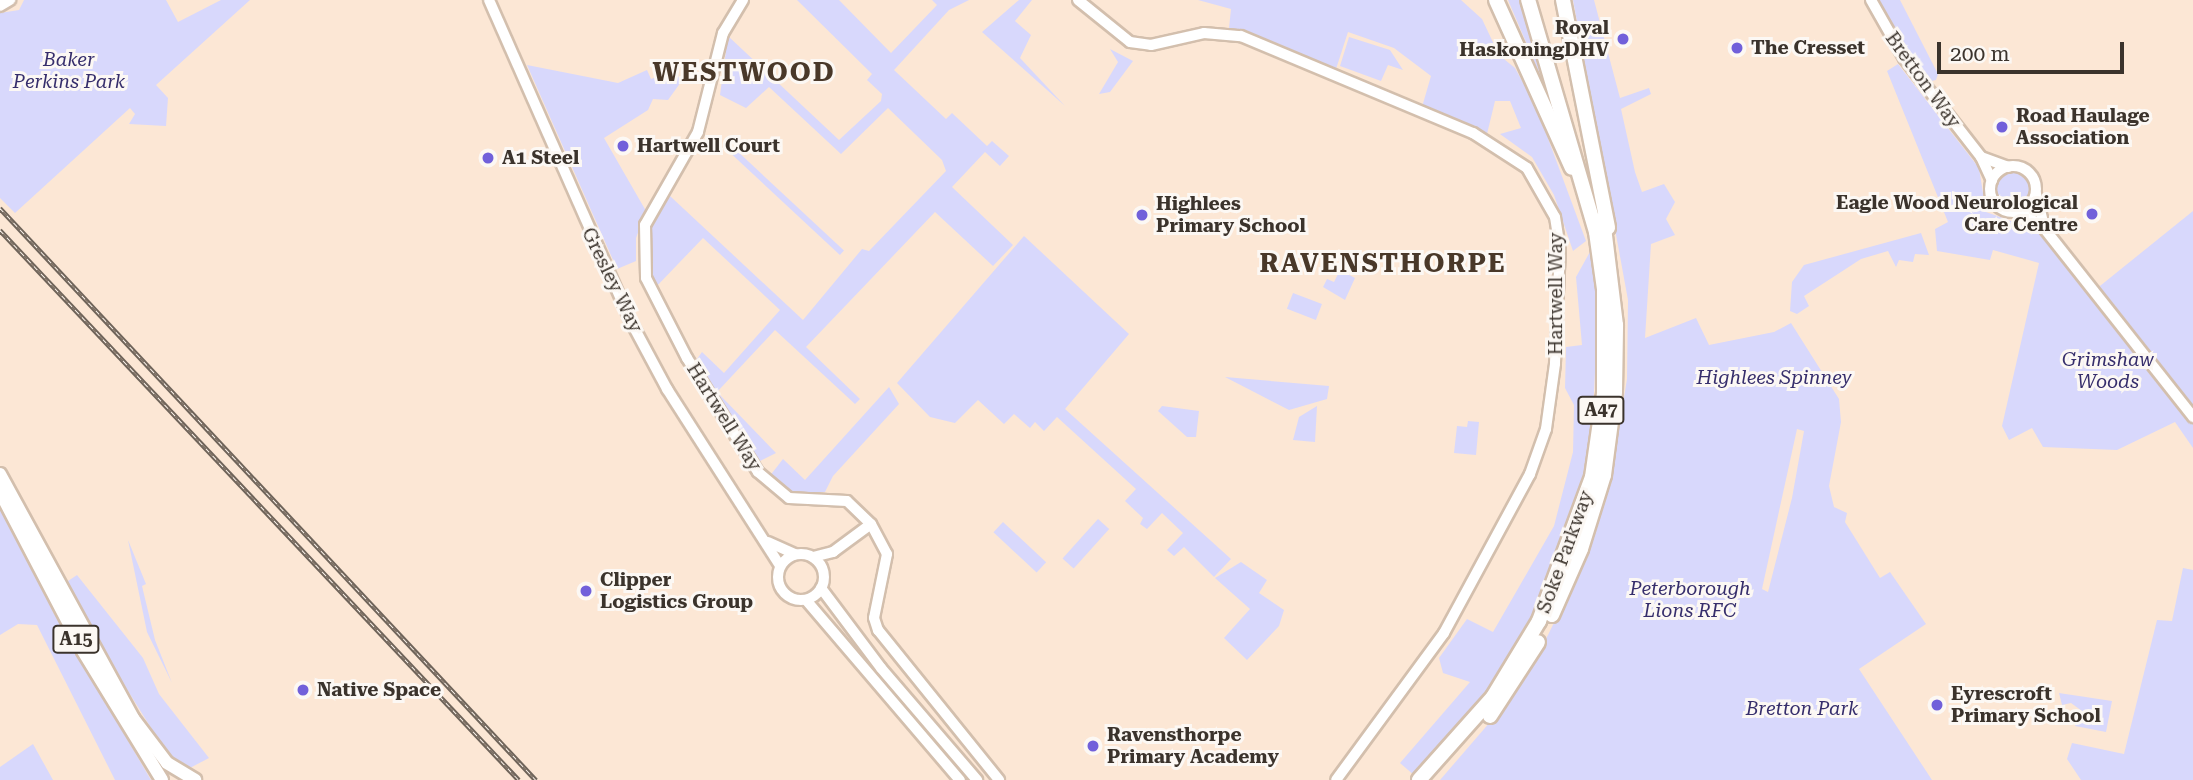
<!DOCTYPE html>
<style>
body{margin:0}
#map{position:relative;width:2193px;height:780px;overflow:hidden;background:#fce7d5;font-family:"Roboto Serif",serif}
div>[style]{position:absolute}
.green>*{inset:0;background:#d8d8fc;transform-origin:0 0}
.round{border-radius:50%}
.roads{filter:drop-shadow(2px 0 #d3bfad) drop-shadow(-2px 0 #d3bfad) drop-shadow(0 2px #d3bfad) drop-shadow(0 -2px #d3bfad)}
.minor>*{height:10px;margin:-5px;padding:0 5px;transform-origin:5px;border-radius:5px;background:#fff}
.minor>.ring{margin:-5px;padding:0;box-sizing:content-box;background:none;border:10px solid #fff;border-radius:50%}
.major>*{height:12px;margin:-6px;padding:0 6px;transform-origin:6px;border-radius:6px;background:#fff}
.highway>*{height:14px;margin:-7px;padding:0 7px;transform-origin:7px;border-radius:7px;background:#fff}
.rail>*{height:4.5px;margin-top:-2.25px;transform-origin:0;background:repeating-linear-gradient(90deg,#fcf8f4 0 5px,#6f645a 0 10px);box-sizing:border-box;border-block:2px solid #6f645a}
.dots>*{width:19px;height:19px;translate:-50% -50%;box-sizing:border-box;border:4px solid #fcf8f4;border-radius:50%}
span{translate:-50% -50%;white-space:nowrap;text-align:center;line-height:1.15;-webkit-text-stroke:6px #fcf8f4;paint-order:stroke}
.shield-label span{padding:2px 5px;background:#fcf8f4;border:2px solid;border-radius:5px;-webkit-text-stroke-width:0}
.shield-label{font-size:18px;color:#3b332c;font-weight:700}
.poi-label{font-size:19px;color:#3b332c;font-weight:700}
.right{translate:-100% -50%;text-align:right}
.left{translate:0 -50%;text-align:left}
.park-label{font-size:19px;color:#362e6c;font-style:italic}
.street-label{font-size:19px;color:#3b332c}
.district-label{font-size:26px;color:#493829;font-weight:700;letter-spacing:2px}
.scale{position:absolute;left:1937px;top:42px;width:187px;height:32px;box-sizing:border-box;border:4px solid #3b332c;border-top:0;padding-left:9px;font-size:21px;line-height:24px;white-space:nowrap;color:#3b332c;-webkit-text-stroke:5px #fcf8f4;paint-order:stroke}
</style>
<div id="map">
<div class="green">
<i style="clip-path:polygon(24px 0,166px 0,178px 22px,221px 0,250px 0,156px 85px,168px 98px,166px 126px,129px 124px,135px 114px,130px 108px,15px 213px,0 198px,0 13px,19px 10px)"></i>
<i style="clip-path:polygon(797px 0,839px 0,891px 53px,937px 5px,932px 0,969px 0,949px 10px,894px 70px,946px 119px,952px 113px,987px 146px,992px 141px,1009px 156px,1000px 166px,985px 152px,952px 187px,1013px 245px,993px 266px,935px 212px,806px 347px,860px 399px,855px 404px,775px 330px,717px 392px,776px 453px,760px 461px,694px 363px,702px 352px,724px 373px,780px 310px,703px 238px,654px 289px,648px 270px,649px 228px,657px 212px,670px 196px,803px 320px,862px 249px,869px 251px,946px 171px,942px 160px,888px 108px,841px 154px,769px 87px,746px 108px,720px 95px,728px 36px,839px 140px,881px 101px,882px 94px,867px 80px,872px 74px)"></i>
<i style="clip-path:polygon(1019px 0,1032px 0,1015px 21px,1031px 35px,1020px 58px,1065px 106px,982px 32px)"></i>
<i style="clip-path:polygon(1198px 0,1461px 0,1482px 19px,1499px 55px,1515px 68px,1536px 106px,1586px 241px,1573px 251px,1554px 195px,1532px 157px,1500px 134px,1521px 128px,1510px 101px,1495px 101px,1487px 134px,1422px 107px,1431px 76px,1394px 48px,1348px 32px,1336px 69px,1229px 28px,1231px 9px)"></i>
<i style="clip-path:polygon(1508px 0,1520px 0,1560px 122px)"></i>
<i style="clip-path:polygon(evenodd,1573px 0,1594px 0,1620px 98px,1649px 88px,1651px 94px,1621px 109px,1635px 172px,1642px 192px,1664px 184px,1675px 202px,1666px 219px,1675px 235px,1651px 244px,1645px 338px,1696px 318px,1709px 345px,1774px 332px,1791px 323px,1839px 399px,1841px 422px,1829px 486px,1834px 507px,1847px 513px,1845px 522px,1880px 578px,1890px 572px,1926px 624px,1859px 669px,1932px 780px,1440px 780px,1516px 692px,1548px 635px,1586px 557px,1616px 446px,1627px 379px,1628px 300px,1573px 0,1797px 429px,1804px 431px,1792px 498px,1768px 592px,1762px 589px,1797px 429px)"></i>
<i style="clip-path:polygon(1878px 0,1900px 0,1938px 74px,1936px 80px,1927px 82px)"></i>
<i style="clip-path:polygon(1349px 37px,1390px 50px,1403px 70px,1388px 65px,1381px 81px,1340px 66px)"></i>
<i style="clip-path:polygon(1110px 49px,1133px 61px,1110px 92px,1099px 94px,1118px 62px)"></i>
<i style="clip-path:polygon(1898px 64px,1979px 168px,1986px 212px,2036px 230px,2090px 294px,2193px 211px,2193px 448px,2175px 422px,2117px 450px,2043px 447px,2032px 428px,2009px 440px,2002px 426px,2039px 263px,1993px 250px,1990px 260px,1937px 251px,1935px 229px,1948px 222px,1887px 71px)"></i>
<i style="clip-path:polygon(527px 65px,618px 83px,647px 70px,651px 79px,675px 70px,681px 82px,668px 100px,653px 99px,648px 110px,604px 138px,646px 211px,636px 238px,636px 261px,617px 269px)"></i>
<i style="left:735px;top:149px;width:149px;height:6px;rotate:43deg"></i>
<i class="round" style="left:1994px;top:170px;width:36px;height:36px"></i>
<i style="clip-path:polygon(1921px 233px,1929px 255px,1915px 254px,1913px 262px,1899px 260px,1896px 267px,1888px 251px,1861px 259px,1804px 296px,1809px 306px,1797px 314px,1790px 311px,1792px 282px,1804px 265px)"></i>
<i style="clip-path:polygon(1024px 236px,1129px 334px,1065px 409px,1231px 559px,1214px 577px,1184px 547px,1174px 556px,1167px 550px,1183px 533px,1162px 513px,1147px 529px,1140px 524px,1143px 518px,1125px 501px,1136px 489px,1057px 417px,1044px 431px,1035px 422px,1030px 428px,1014px 414px,1004px 424px,978px 400px,955px 423px,930px 417px,897px 383px)"></i>
<i style="clip-path:polygon(1591px 250px,1598px 313px,1594px 392px,1588px 462px,1574px 513px,1527px 632px,1483px 699px,1415px 776px,1400px 763px,1470px 682px,1443px 673px,1439px 658px,1467px 619px,1493px 632px,1554px 526px,1573px 452px,1574px 405px,1565px 388px,1566px 347px,1582px 345px,1576px 277px)"></i>
<i style="clip-path:polygon(1340px 270px,1355px 278px,1345px 300px,1323px 287px,1327px 279px,1334px 282px)"></i>
<i style="left:1293px;top:293px;width:31px;height:17px;rotate:21deg"></i>
<i style="clip-path:polygon(1225px 377px,1329px 386px,1327px 399px,1289px 410px)"></i>
<i style="clip-path:polygon(889px 387px,899px 404px,833px 476px,825px 492px,789px 492px,769px 477px,783px 459px,805px 480px)"></i>
<i style="clip-path:polygon(1162px 406px,1199px 411px,1196px 437px,1187px 437px,1158px 411px)"></i>
<i style="clip-path:polygon(1317px 406px,1315px 442px,1293px 440px,1299px 417px)"></i>
<i style="clip-path:polygon(1468px 421px,1479px 422px,1476px 455px,1454px 453px,1457px 426px,1467px 427px)"></i>
<i style="clip-path:polygon(0 499px,53px 612px,151px 780px,115px 780px,37px 625px,18px 624px,0 635px)"></i>
<i style="left:1098px;top:519px;width:15px;height:53px;rotate:42deg"></i>
<i style="left:1003px;top:522px;width:59px;height:14px;rotate:43deg"></i>
<i style="clip-path:polygon(128px 540px,146px 584px,142px 586px,155px 640px,172px 683px,147px 632px)"></i>
<i style="clip-path:polygon(1241px 562px,1267px 580px,1259px 593px,1284px 610px,1279px 626px,1247px 660px,1224px 638px,1250px 609px,1215px 578px)"></i>
<i style="clip-path:polygon(2183px 568px,2193px 570px,2193px 780px,2081px 780px,2067px 759px,2072px 743px,2124px 754px,2157px 620px,2172px 621px)"></i>
<i style="clip-path:polygon(77px 575px,143px 658px,159px 694px,209px 758px,188px 769px,171px 760px,62px 585px)"></i>
<i style="clip-path:polygon(2059px 693px,2112px 701px,2106px 732px,2075px 726px,2082px 711px,2071px 703px,2062px 705px)"></i>
<i style="clip-path:polygon(33px 744px,53px 780px,0 780px,0 767px)"></i>
</div>
<div class="roads">
<div class="minor">
<i style="left:489px;top:0;width:347px;rotate:66.2deg"></i>
<i style="left:629px;top:318px;width:81px;rotate:61.8deg"></i>
<i style="left:667px;top:389px;width:210px;rotate:57.4deg"></i>
<i style="left:743px;top:0;width:39px;rotate:121deg"></i>
<i style="left:723px;top:33px;width:102px;rotate:104.2deg"></i>
<i style="left:698px;top:132px;width:107px;rotate:119.7deg"></i>
<i style="left:645px;top:225px;width:53px;rotate:88.9deg"></i>
<i style="left:646px;top:278px;width:90px;rotate:62.9deg"></i>
<i style="left:687px;top:358px;width:134px;rotate:58.1deg"></i>
<i style="left:758px;top:472px;width:40px;rotate:40deg"></i>
<i style="left:789px;top:498px;width:58px;rotate:3deg"></i>
<i style="left:847px;top:501px;width:33px;rotate:44deg"></i>
<i style="left:871px;top:524px;width:34px;rotate:62deg"></i>
<i style="left:887px;top:554px;width:65px;rotate:101.5deg"></i>
<i style="left:874px;top:618px;width:13px;rotate:72deg"></i>
<i style="left:878px;top:630px;width:193px;rotate:51.1deg"></i>
<i style="left:1078px;top:0;width:67px;rotate:38.9deg"></i>
<i style="left:1130px;top:42px;width:21px;rotate:8deg"></i>
<i style="left:1151px;top:45px;width:54px;rotate:-12.8deg"></i>
<i style="left:1204px;top:33px;width:37px;rotate:5deg"></i>
<i style="left:1241px;top:36px;width:251px;rotate:22.7deg"></i>
<i style="left:1473px;top:133px;width:64px;rotate:32.9deg"></i>
<i style="left:1527px;top:168px;width:56px;rotate:60.3deg"></i>
<i style="left:1555px;top:217px;width:31px;rotate:81deg"></i>
<i style="left:1560px;top:248px;width:116px;rotate:92.5deg"></i>
<i style="left:1555px;top:364px;width:66px;rotate:97.9deg"></i>
<i style="left:1546px;top:429px;width:48px;rotate:109.6deg"></i>
<i style="left:1530px;top:474px;width:181px;rotate:118.4deg"></i>
<i style="left:1444px;top:633px;width:182px;rotate:126.3deg"></i>
<i style="left:1871px;top:0;width:67px;rotate:60.4deg"></i>
<i style="left:1904px;top:58px;width:125px;rotate:52.1deg"></i>
<i style="left:1981px;top:157px;width:26px;rotate:65deg"></i>
<i style="left:0;top:6px;width:12px;rotate:-31deg"></i>
<i style="left:1981px;top:157px;width:29px;rotate:20deg"></i>
<i class="ring" style="left:1990px;top:166px;width:36px;height:36px"></i>
<i style="left:2036px;top:194px;width:34px;rotate:76deg"></i>
<i style="left:2019px;top:211px;width:30px;rotate:34deg"></i>
<i style="left:2044px;top:228px;width:241px;rotate:51.7deg"></i>
<i style="left:768px;top:542px;width:30px;rotate:24deg"></i>
<i class="ring" style="left:778px;top:554px;width:36px;height:36px"></i>
<i style="left:813px;top:557px;width:21px;rotate:-14deg"></i>
<i style="left:833px;top:552px;width:47px;rotate:-36.4deg"></i>
<i style="left:821px;top:588px;width:100px;rotate:53.1deg"></i>
<i style="left:881px;top:668px;width:148px;rotate:49.4deg"></i>
<i style="left:806px;top:600px;width:237px;rotate:49.5deg"></i>
</div>
<div class="major">
<i style="left:0;top:474px;width:278px;rotate:61.4deg"></i>
<i style="left:133px;top:718px;width:56px;rotate:52.9deg"></i>
<i style="left:167px;top:763px;width:33px;rotate:31deg"></i>
<i style="left:0;top:492px;width:179px;rotate:62.4deg"></i>
<i style="left:83px;top:651px;width:151px;rotate:58.5deg"></i>
</div>
<div class="highway">
<i style="left:1496px;top:0;width:184px;rotate:65.7deg"></i>
<i style="left:1563px;top:0;width:232px;rotate:78.8deg"></i>
<i style="left:1552px;top:615px;width:72px;rotate:-66.3deg"></i>
<i style="left:1581px;top:549px;width:77px;rotate:-72.7deg"></i>
<i style="left:1604px;top:475px;width:84px;rotate:-82.5deg"></i>
<i style="left:1615px;top:392px;width:67px;rotate:-89.1deg"></i>
<i style="left:1616px;top:325px;width:107px;rotate:-97deg"></i>
<i style="left:1490px;top:716px;width:88px;rotate:-57deg"></i>
<i style="left:1419px;top:780px;width:111px;rotate:-48.3deg"></i>
<i style="left:1493px;top:697px;width:89px;rotate:-58.8deg"></i>
<i style="left:1539px;top:621px;width:153px;rotate:-69.8deg"></i>
<i style="left:1592px;top:477px;width:84px;rotate:-81.8deg"></i>
<i style="left:1604px;top:394px;width:105px;rotate:-90deg"></i>
<i style="left:1604px;top:289px;width:58px;rotate:-98deg"></i>
<i style="left:1596px;top:232px;width:242px;rotate:-106.3deg"></i>
</div>
</div>
<div class="rail">
<i style="left:0;top:208px;width:784px;rotate:46.86deg"></i>
<i style="left:0;top:230px;width:756px;rotate:46.66deg"></i>
</div>
<div class="dots">
<i style="left:1623px;top:39px;background:#7160da"></i>
<i style="left:1737px;top:48px;background:#7160da"></i>
<i style="left:2002px;top:127px;background:#7160da"></i>
<i style="left:623px;top:146px;background:#7160da"></i>
<i style="left:488px;top:158px;background:#7160da"></i>
<i style="left:2092px;top:214px;background:#7160da"></i>
<i style="left:1142px;top:215px;background:#7160da"></i>
<i style="left:586px;top:591px;background:#7160da"></i>
<i style="left:303px;top:690px;background:#7160da"></i>
<i style="left:1937px;top:705px;background:#7160da"></i>
<i style="left:1093px;top:746px;background:#7160da"></i>
</div>
<div class="shield-label">
<span style="left:1601px;top:410px">A47</span>
<span style="left:76px;top:639px">A15</span>
</div>
<div class="poi-label">
<span class="right" style="left:1609px;top:39px">Royal<br>HaskoningDHV</span>
<span class="left" style="left:1751px;top:48px">The Cresset</span>
<span class="left" style="left:2016px;top:127px">Road Haulage<br>Association</span>
<span class="left" style="left:637px;top:146px">Hartwell Court</span>
<span class="left" style="left:502px;top:158px">A1 Steel</span>
<span class="right" style="left:2078px;top:214px">Eagle Wood Neurological<br>Care Centre</span>
<span class="left" style="left:1156px;top:215px">Highlees<br>Primary School</span>
<span class="left" style="left:600px;top:591px">Clipper<br>Logistics Group</span>
<span class="left" style="left:317px;top:690px">Native Space</span>
<span class="left" style="left:1951px;top:705px">Eyrescroft<br>Primary School</span>
<span class="left" style="left:1107px;top:746px">Ravensthorpe<br>Primary Academy</span>
</div>
<div class="park-label">
<span style="left:69px;top:71px">Baker<br>Perkins Park</span>
<span style="left:2108px;top:371px">Grimshaw<br>Woods</span>
<span style="left:1774px;top:378px">Highlees Spinney</span>
<span style="left:1690px;top:600px">Peterborough<br>Lions RFC</span>
<span style="left:1802px;top:709px">Bretton Park</span>
</div>
<div class="street-label">
<span style="left:1923px;top:80px;rotate:54deg">Bretton Way</span>
<span style="left:612px;top:280px;rotate:64deg">Gresley Way</span>
<span style="left:1556px;top:294px;rotate:-90deg">Hartwell Way</span>
<span style="left:724px;top:417px;rotate:58deg">Hartwell Way</span>
<span style="left:1565px;top:552px;rotate:-70deg">Soke Parkway</span>
</div>
<div class="district-label">
<span style="left:744px;top:73px">WESTWOOD</span>
<span style="left:1383px;top:264px">RAVENSTHORPE</span>
</div>
<div class="scale">200 m</div>
</div>
